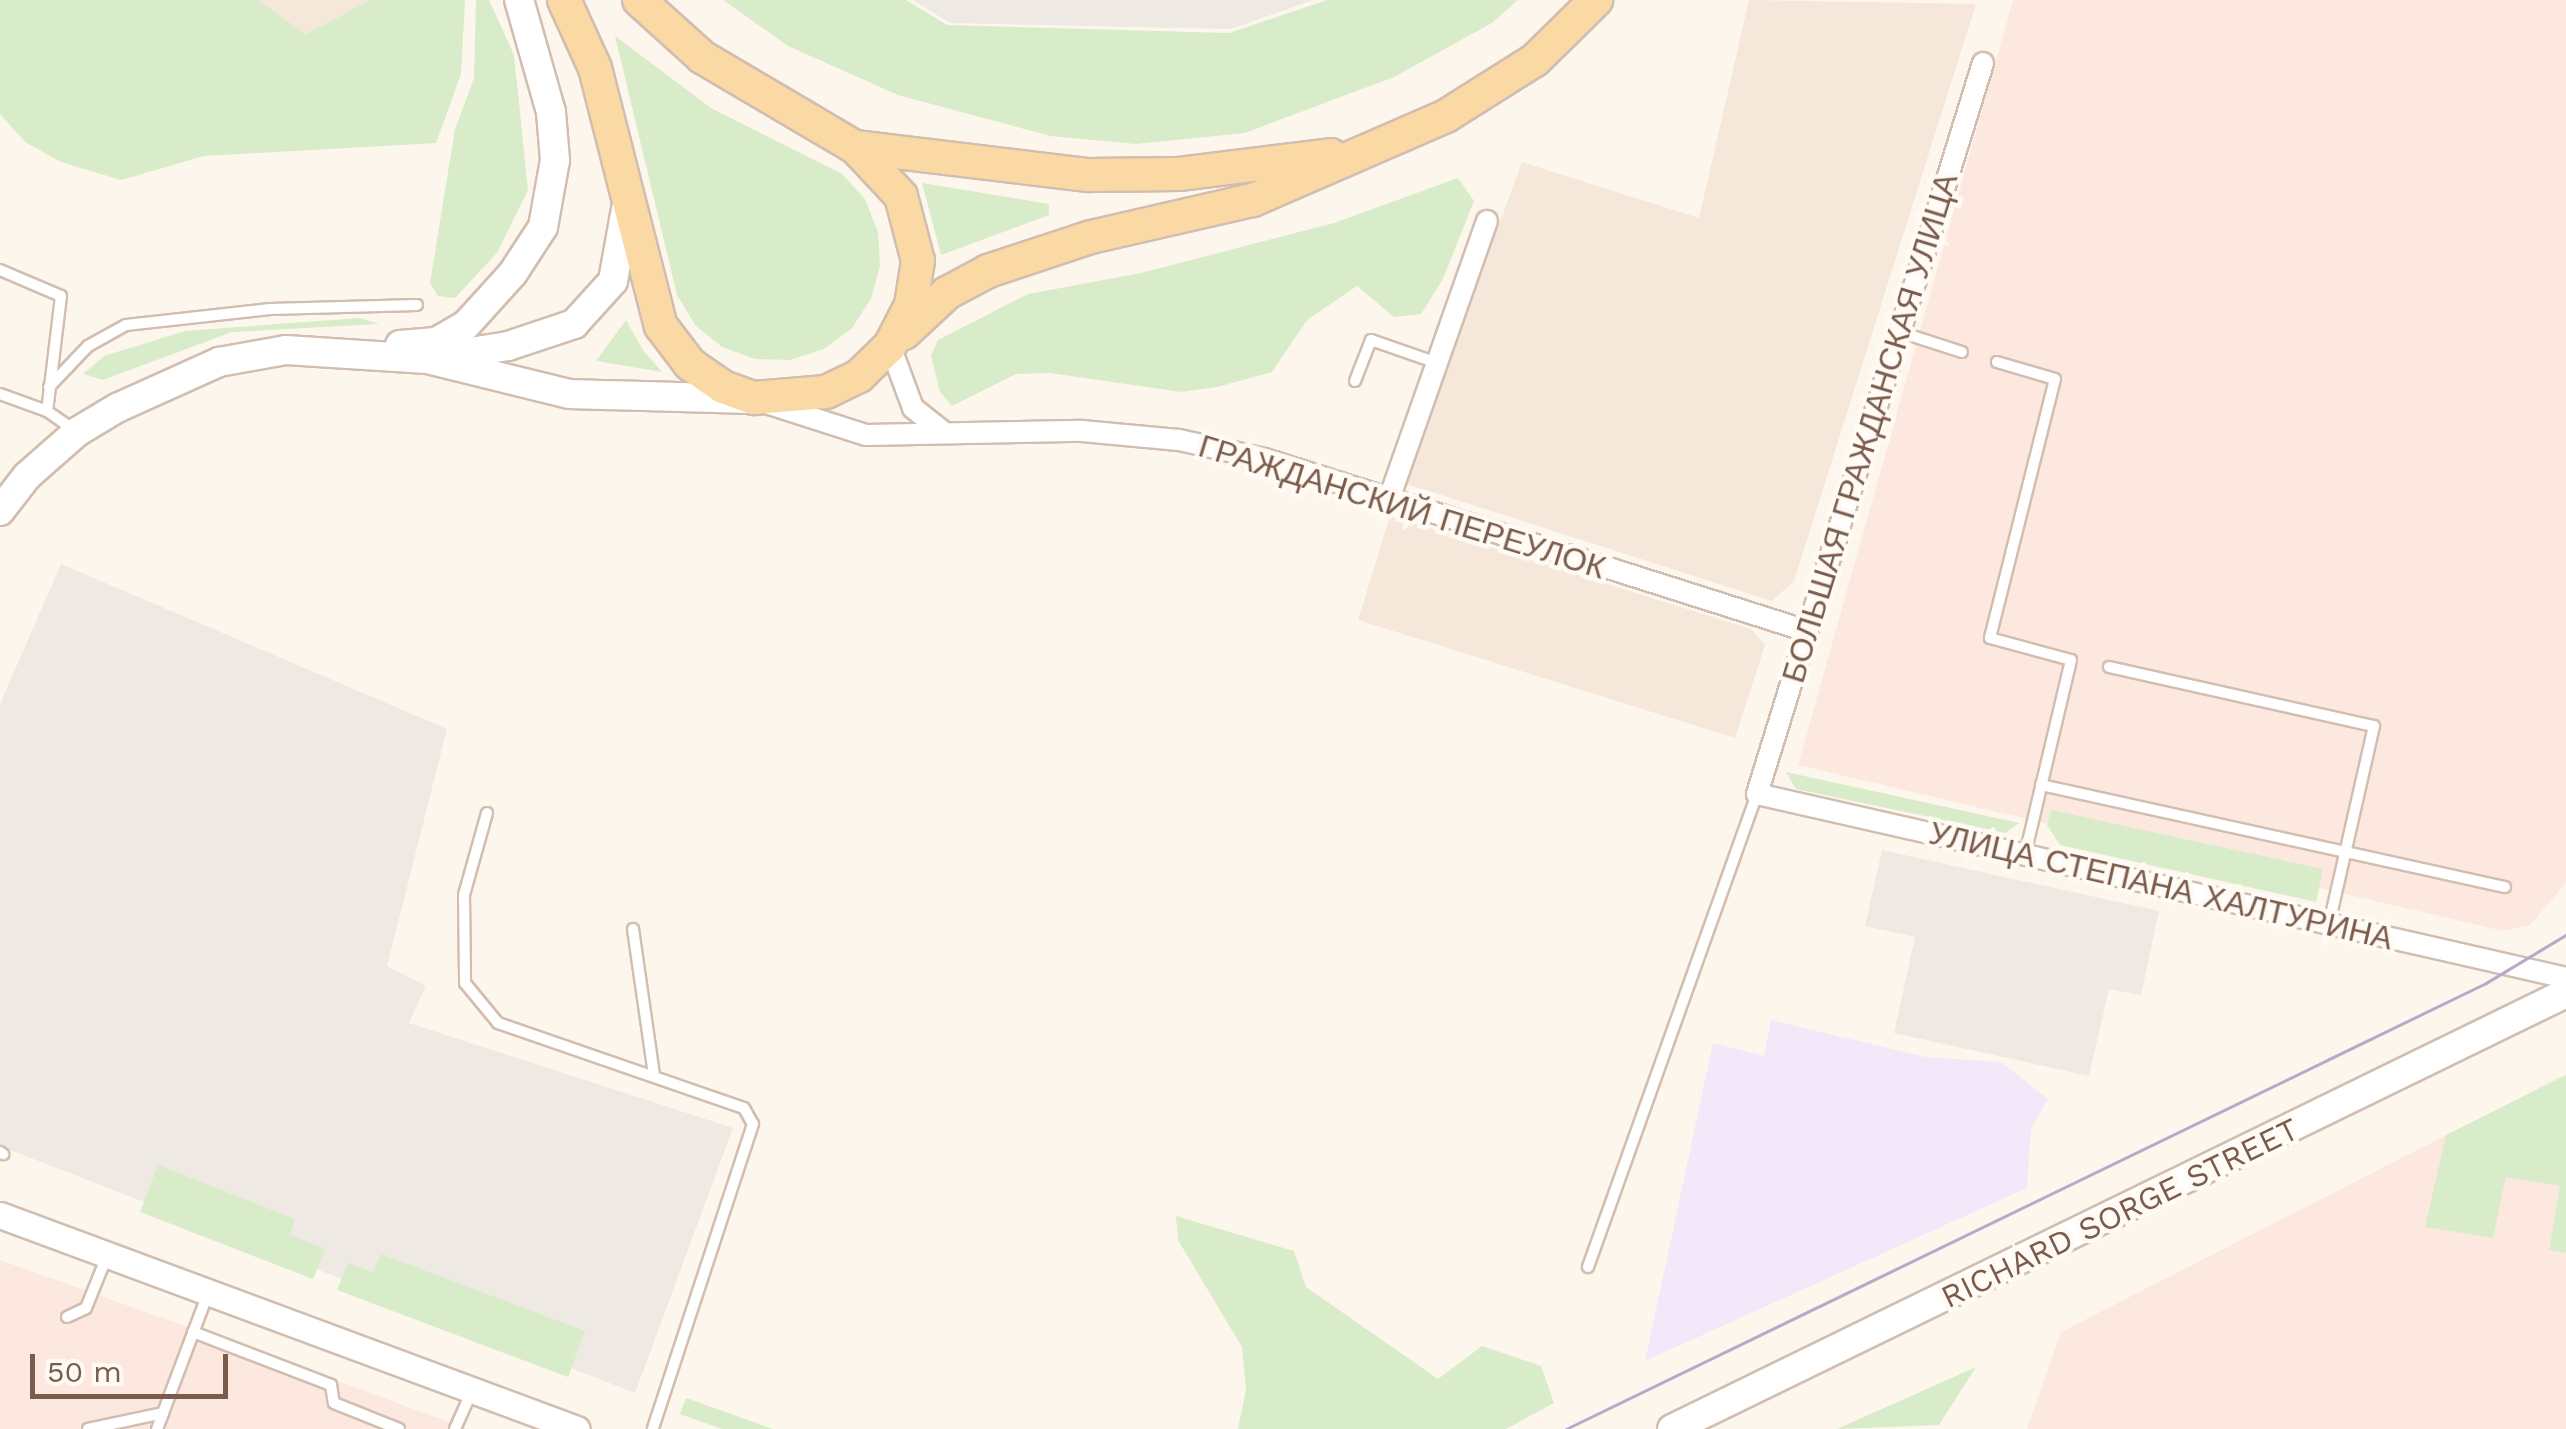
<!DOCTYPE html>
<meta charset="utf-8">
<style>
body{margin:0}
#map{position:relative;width:2566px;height:1429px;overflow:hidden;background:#fdf6ec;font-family:"Work Sans",sans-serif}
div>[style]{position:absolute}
.residential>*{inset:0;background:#f5e8da}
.commercial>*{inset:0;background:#fde8e0}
.industrial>*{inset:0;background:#efe9e4}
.education>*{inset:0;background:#f3e8fa}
.green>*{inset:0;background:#d8ecc9}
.roads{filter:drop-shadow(2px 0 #d1beb0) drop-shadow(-2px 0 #d1beb0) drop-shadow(0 2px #d1beb0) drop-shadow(0 -2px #d1beb0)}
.service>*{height:10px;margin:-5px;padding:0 5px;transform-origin:5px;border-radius:5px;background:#fff}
.minor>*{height:20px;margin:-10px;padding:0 10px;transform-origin:10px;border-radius:10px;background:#fff}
.tertiary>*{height:25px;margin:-12.5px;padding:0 12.5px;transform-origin:12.5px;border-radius:12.5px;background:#fff}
.secondary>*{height:28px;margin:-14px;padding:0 14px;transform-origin:14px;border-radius:14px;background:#fff}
.primary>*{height:32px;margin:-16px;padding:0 16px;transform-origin:16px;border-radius:16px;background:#fbd9a5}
.tram>*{height:2.5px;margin:-1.25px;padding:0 1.25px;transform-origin:1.25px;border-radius:1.25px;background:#b9a8c9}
span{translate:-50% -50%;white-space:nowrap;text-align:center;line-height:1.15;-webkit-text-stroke:9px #fffaf3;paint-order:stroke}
.street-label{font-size:32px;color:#7a5c4d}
.scale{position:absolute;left:30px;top:1354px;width:198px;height:45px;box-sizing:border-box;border:5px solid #7a5c4d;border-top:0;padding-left:12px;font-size:30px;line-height:35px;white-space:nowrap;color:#7a5c4d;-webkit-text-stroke:8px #fffaf3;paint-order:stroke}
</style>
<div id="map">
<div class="residential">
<i style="clip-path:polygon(258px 0,370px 0,306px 34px)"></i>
<i style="clip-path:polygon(1749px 0,1976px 4px,1794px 581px,1772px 601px,1404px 483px,1522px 162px,1699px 218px)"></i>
<i style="clip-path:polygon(1390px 516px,1751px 629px,1765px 645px,1735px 738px,1358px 620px)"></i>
</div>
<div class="commercial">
<i style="clip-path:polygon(2013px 0,2566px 0,2566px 883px,2530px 925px,2503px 931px,1798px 765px)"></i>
<i style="clip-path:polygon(2566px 1074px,2566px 1429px,2027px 1429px,2061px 1332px)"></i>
<i style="clip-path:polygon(0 1260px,320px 1374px,467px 1429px,0 1429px)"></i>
</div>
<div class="industrial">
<i style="clip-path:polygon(913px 0,1313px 0,1231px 29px,950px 23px)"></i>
<i style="clip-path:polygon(61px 564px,447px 729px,387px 966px,426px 986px,409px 1023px,733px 1128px,635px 1393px,0 1146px,0 704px)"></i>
<i style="clip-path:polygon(1882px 850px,2159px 911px,2141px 995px,2109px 989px,2089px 1076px,1894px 1033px,1915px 937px,1865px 926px)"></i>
</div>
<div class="education">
<i style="clip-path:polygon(1771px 1020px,1926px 1057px,2001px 1062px,2048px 1099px,2031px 1129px,2027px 1188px,1645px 1361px,1713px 1043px,1764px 1056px)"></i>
</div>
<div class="green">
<i style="clip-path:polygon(0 0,258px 0,306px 34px,370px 0,465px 0,461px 74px,436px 143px,204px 156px,121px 180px,61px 162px,25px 142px,0 114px)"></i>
<i style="clip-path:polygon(476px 0,489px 0,514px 55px,528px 190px,497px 253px,455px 298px,438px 296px,430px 283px,455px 129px,474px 78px)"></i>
<i style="clip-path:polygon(723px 0,906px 0,947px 25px,1229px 33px,1327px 0,1518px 0,1492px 23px,1394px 77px,1245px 133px,1136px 144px,1050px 136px,898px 95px,788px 46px)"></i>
<i style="clip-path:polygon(615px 36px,711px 108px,842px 174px,865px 199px,878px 232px,880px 266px,871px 299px,852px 328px,824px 349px,790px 360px,755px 359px,722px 347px,695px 325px,677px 295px)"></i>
<i style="clip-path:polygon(1458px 178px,1474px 201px,1443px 279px,1421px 314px,1394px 317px,1357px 286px,1307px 320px,1272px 372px,1217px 387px,1181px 392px,1050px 373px,1016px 374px,952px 406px,940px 392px,931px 356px,938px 340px,1028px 294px,1141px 273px,1334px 223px)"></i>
<i style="clip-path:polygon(922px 183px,1049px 204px,1049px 215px,941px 255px)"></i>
<i style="clip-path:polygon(360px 318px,379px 324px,232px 332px,103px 380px,83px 374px,104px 356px,185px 331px)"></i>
<i style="clip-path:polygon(626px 320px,643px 350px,662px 372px,596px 361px)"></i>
<i style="clip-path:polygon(1786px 772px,2019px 823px,2005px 833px,1796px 789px)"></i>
<i style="clip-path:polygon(2051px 810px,2323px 869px,2316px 902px,2060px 845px,2047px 825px)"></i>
<i style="clip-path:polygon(2566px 1075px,2566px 1253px,2549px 1250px,2560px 1186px,2506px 1177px,2493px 1238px,2425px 1227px,2446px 1135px)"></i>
<i style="clip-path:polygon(158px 1165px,295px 1219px,290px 1235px,325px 1249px,313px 1279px,140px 1212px)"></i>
<i style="clip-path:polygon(1176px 1216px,1294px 1251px,1306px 1287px,1438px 1379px,1482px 1346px,1541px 1366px,1554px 1403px,1506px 1429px,1238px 1429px,1246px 1389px,1242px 1347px,1178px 1240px)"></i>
<i style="clip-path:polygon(381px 1254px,585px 1331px,568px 1377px,337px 1290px,348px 1263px,373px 1272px)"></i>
<i style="clip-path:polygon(1976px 1367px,1939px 1425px,1837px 1429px)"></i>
<i style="clip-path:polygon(686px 1398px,773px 1429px,722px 1429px,680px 1414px)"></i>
</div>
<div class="roads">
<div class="service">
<i style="left:0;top:270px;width:66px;rotate:23.1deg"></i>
<i style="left:61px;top:296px;width:116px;rotate:96.9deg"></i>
<i style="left:1900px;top:332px;width:65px;rotate:17.9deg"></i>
<i style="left:1997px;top:362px;width:60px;rotate:16.3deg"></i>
<i style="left:2055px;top:379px;width:267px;rotate:104.1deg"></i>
<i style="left:1990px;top:638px;width:84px;rotate:15.2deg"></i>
<i style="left:2071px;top:660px;width:200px;rotate:103.3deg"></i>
<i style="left:1355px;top:381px;width:44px;rotate:-68.7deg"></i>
<i style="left:1371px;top:340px;width:70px;rotate:19.2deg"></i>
<i style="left:49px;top:387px;width:57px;rotate:-46.4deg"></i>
<i style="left:88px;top:346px;width:43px;rotate:-28.9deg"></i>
<i style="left:126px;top:325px;width:145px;rotate:-6.3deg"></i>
<i style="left:270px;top:309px;width:147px;rotate:-1.6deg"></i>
<i style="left:0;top:394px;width:50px;rotate:19.9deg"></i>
<i style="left:47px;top:411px;width:35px;rotate:35deg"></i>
<i style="left:2109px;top:667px;width:271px;rotate:12.6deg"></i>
<i style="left:2374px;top:726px;width:203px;rotate:102.8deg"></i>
<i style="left:2041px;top:785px;width:475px;rotate:12.4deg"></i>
<i style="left:487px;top:813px;width:85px;rotate:105.7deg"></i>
<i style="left:464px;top:895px;width:88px;rotate:89.3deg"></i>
<i style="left:465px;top:983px;width:52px;rotate:50.5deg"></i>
<i style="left:498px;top:1023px;width:260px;rotate:19.1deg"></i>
<i style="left:744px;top:1108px;width:18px;rotate:61deg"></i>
<i style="left:753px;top:1124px;width:321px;rotate:108.2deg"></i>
<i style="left:633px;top:929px;width:148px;rotate:81.8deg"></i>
<i style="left:0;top:1152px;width:4px;rotate:34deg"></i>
<i style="left:1588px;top:1267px;width:502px;rotate:-70.34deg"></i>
<i style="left:67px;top:1317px;width:21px;rotate:-25deg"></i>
<i style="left:86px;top:1308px;width:56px;rotate:-68deg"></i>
<i style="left:193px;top:1332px;width:148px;rotate:21deg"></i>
<i style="left:331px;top:1385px;width:18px;rotate:81deg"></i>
<i style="left:334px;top:1403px;width:70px;rotate:21.8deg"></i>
<i style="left:88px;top:1429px;width:77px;rotate:-12deg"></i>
<i style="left:163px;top:1413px;width:128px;rotate:-69.4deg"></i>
<i style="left:157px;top:1429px;width:17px;rotate:-69deg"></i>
<i style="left:455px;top:1429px;width:39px;rotate:-66deg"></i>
</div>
<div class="minor">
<i style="left:1983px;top:63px;width:765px;rotate:107.18deg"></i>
<i style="left:1757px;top:794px;width:830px;rotate:12.81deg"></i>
<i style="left:890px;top:346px;width:66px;rotate:69.6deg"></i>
<i style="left:913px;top:408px;width:39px;rotate:38deg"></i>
<i style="left:763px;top:402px;width:108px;rotate:17.8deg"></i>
<i style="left:866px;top:435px;width:216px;rotate:-1.1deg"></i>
<i style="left:1082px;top:431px;width:97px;rotate:5.3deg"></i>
<i style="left:1179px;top:440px;width:88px;rotate:12.5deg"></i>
<i style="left:1265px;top:459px;width:569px;rotate:17.61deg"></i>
<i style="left:1388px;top:502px;width:298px;rotate:-70.6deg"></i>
</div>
<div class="tertiary">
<i style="left:0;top:1215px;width:615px;rotate:20.35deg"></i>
</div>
<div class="secondary">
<i style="left:400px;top:345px;width:36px;rotate:-5deg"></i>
<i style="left:436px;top:342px;width:34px;rotate:-30deg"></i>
<i style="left:466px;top:325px;width:70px;rotate:-47.9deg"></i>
<i style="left:513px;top:273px;width:55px;rotate:-56.9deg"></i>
<i style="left:543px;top:227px;width:68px;rotate:-79.8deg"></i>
<i style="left:555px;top:160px;width:48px;rotate:-94.8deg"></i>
<i style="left:551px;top:112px;width:116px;rotate:-105.9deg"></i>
<i style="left:438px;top:357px;width:71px;rotate:-8.9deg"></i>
<i style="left:508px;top:346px;width:70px;rotate:-18.4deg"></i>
<i style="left:574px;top:324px;width:58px;rotate:-47.8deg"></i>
<i style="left:613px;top:281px;width:73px;rotate:-79.8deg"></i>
<i style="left:0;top:511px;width:44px;rotate:-52.4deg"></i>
<i style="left:27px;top:476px;width:67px;rotate:-41.3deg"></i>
<i style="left:77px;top:432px;width:47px;rotate:-31deg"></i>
<i style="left:117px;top:408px;width:112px;rotate:-24.3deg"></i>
<i style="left:219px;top:362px;width:68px;rotate:-10.2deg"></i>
<i style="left:286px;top:350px;width:141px;rotate:3.7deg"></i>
<i style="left:427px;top:359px;width:146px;rotate:13.8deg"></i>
<i style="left:569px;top:394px;width:182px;rotate:1.6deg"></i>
<i style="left:1672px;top:1429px;width:995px;rotate:-26deg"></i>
</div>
<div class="primary">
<i style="left:564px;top:0;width:75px;rotate:65.5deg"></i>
<i style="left:595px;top:68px;width:266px;rotate:75.7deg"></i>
<i style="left:661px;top:326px;width:48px;rotate:52.7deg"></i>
<i style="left:690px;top:364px;width:40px;rotate:34.9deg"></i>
<i style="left:723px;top:387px;width:33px;rotate:20deg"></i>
<i style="left:754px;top:398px;width:72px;rotate:-4.8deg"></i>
<i style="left:826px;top:392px;width:37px;rotate:-26deg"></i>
<i style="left:859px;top:376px;width:43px;rotate:-44.1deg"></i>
<i style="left:890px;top:346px;width:46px;rotate:-62.9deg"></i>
<i style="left:911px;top:305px;width:45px;rotate:-81deg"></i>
<i style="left:918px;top:261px;width:67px;rotate:-104.7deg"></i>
<i style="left:901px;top:196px;width:67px;rotate:-133.2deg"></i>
<i style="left:639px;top:0;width:85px;rotate:42.1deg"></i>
<i style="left:702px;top:57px;width:178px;rotate:30.5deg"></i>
<i style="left:855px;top:147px;width:235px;rotate:6.9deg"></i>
<i style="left:1088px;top:175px;width:91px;rotate:-0.6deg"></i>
<i style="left:1179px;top:174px;width:153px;rotate:-7.1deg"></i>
<i style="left:904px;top:333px;width:59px;rotate:-42.9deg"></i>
<i style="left:947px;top:293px;width:47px;rotate:-28.2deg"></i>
<i style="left:988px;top:271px;width:108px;rotate:-18.3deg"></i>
<i style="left:1091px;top:237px;width:166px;rotate:-12.9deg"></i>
<i style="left:1253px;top:200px;width:210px;rotate:-23.5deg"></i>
<i style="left:1446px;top:116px;width:105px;rotate:-32.2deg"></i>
<i style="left:1535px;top:60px;width:86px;rotate:-44.5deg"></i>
</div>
</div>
<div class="tram">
<i style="left:1566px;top:1429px;width:1022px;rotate:-25.86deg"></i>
<i style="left:2486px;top:983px;width:93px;rotate:-31deg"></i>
</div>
<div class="street-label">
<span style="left:1870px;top:428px;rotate:-73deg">БОЛЬШАЯ ГРАЖДАНСКАЯ УЛИЦА</span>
<span style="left:1402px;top:507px;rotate:17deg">ГРАЖДАНСКИЙ ПЕРЕУЛОК</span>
<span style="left:2161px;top:886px;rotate:13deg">УЛИЦА СТЕПАНА ХАЛТУРИНА</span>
<span style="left:2120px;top:1213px;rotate:-26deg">RICHARD SORGE STREET</span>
</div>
<div class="scale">50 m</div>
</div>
